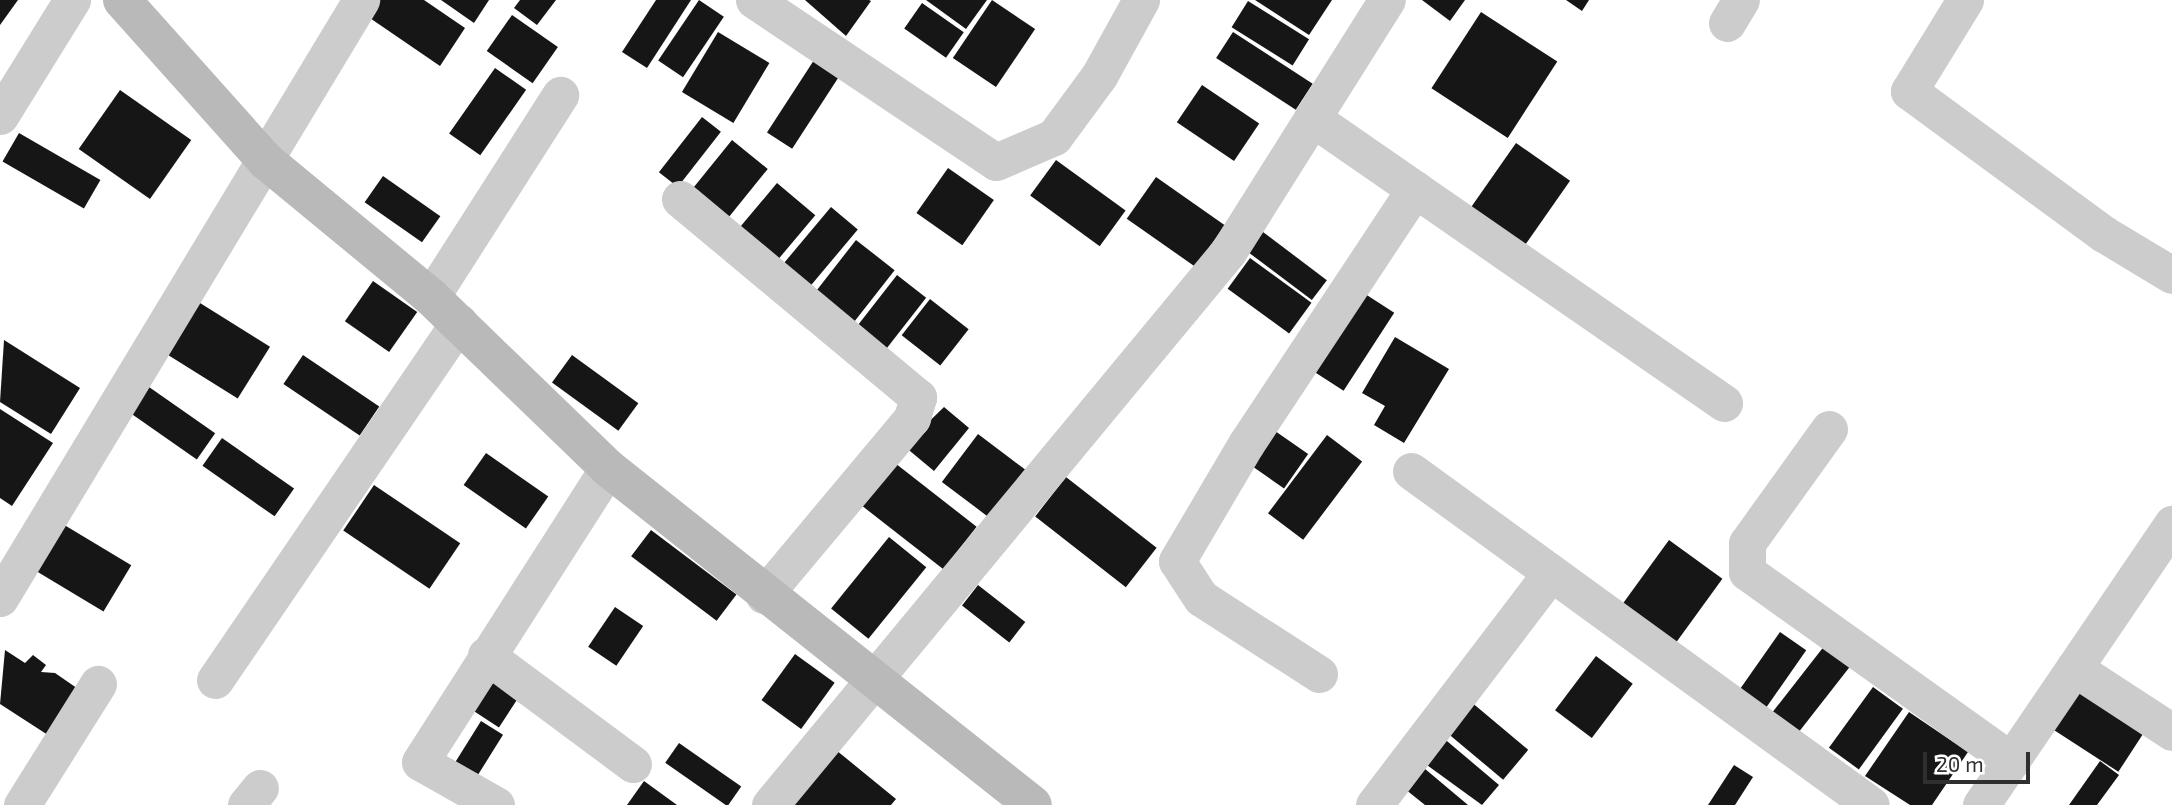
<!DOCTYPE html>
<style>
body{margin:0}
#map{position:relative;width:2172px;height:805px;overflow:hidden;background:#fff;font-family:"Exo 2",sans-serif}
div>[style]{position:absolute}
.building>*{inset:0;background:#161616;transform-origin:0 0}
.street>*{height:37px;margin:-18.5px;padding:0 18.5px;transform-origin:18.5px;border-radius:18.5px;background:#ccc}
.secondary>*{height:38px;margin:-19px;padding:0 19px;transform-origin:19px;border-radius:19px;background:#b9b9b9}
span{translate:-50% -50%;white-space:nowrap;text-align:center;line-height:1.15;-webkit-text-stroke:7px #fff;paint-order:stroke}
.scale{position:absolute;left:1923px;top:752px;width:107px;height:32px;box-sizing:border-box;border:4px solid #2f2f2f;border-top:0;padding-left:9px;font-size:21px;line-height:24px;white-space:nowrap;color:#2f2f2f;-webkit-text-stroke:5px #fff;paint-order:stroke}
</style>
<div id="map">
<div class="building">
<i style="clip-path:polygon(0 0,18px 0,0 25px)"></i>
<i style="clip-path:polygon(373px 0,424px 0,465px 28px,440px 66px,364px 14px)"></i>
<i style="clip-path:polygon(441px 0,489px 0,474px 23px)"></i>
<i style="clip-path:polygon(520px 0,556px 0,537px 25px,514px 8px)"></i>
<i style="clip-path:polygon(656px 0,691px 0,647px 68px,622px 52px)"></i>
<i style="left:699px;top:0;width:30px;height:73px;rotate:34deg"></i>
<i style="clip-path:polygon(805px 0,869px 0,871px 1px,846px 36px)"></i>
<i style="clip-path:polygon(926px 0,987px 0,966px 29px)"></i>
<i style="left:992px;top:0;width:52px;height:70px;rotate:34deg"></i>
<i style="clip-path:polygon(1255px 0,1332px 0,1309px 35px)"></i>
<i style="clip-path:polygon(1422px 0,1465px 0,1450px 21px)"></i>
<i style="clip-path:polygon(1566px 0,1589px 0,1582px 11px)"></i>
<i style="left:1248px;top:1px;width:72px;height:31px;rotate:32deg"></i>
<i style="left:922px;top:3px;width:51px;height:31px;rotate:35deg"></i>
<i style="left:1481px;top:12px;width:91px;height:91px;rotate:33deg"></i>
<i style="left:512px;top:15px;width:56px;height:44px;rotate:35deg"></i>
<i style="left:718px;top:32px;width:60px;height:70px;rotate:31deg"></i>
<i style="left:1233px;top:32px;width:95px;height:31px;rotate:33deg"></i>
<i style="left:816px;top:57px;width:30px;height:90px;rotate:33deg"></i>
<i style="left:495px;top:68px;width:38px;height:80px;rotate:35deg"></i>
<i style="left:1202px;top:85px;width:69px;height:45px;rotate:34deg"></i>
<i style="left:120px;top:90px;width:87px;height:72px;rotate:35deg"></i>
<i style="left:702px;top:117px;width:24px;height:70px;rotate:38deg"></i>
<i style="left:19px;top:133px;width:94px;height:33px;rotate:30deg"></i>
<i style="left:732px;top:140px;width:46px;height:64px;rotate:39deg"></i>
<i style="left:1516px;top:143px;width:66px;height:79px;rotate:35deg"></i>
<i style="left:1056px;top:160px;width:86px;height:44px;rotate:36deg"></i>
<i style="left:948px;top:168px;width:56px;height:55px;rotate:35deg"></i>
<i style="left:383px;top:176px;width:70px;height:32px;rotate:35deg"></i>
<i style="left:1156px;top:177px;width:84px;height:51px;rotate:35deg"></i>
<i style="left:777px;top:183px;width:50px;height:65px;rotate:40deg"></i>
<i style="left:831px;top:207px;width:35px;height:80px;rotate:40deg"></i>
<i style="left:1263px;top:232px;width:80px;height:25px;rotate:37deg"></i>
<i style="left:856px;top:240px;width:49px;height:71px;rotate:38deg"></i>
<i style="left:1250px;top:258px;width:76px;height:38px;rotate:36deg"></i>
<i style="left:897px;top:275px;width:37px;height:64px;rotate:38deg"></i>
<i style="left:373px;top:281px;width:54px;height:49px;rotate:35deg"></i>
<i style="left:1359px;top:290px;width:42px;height:93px;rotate:33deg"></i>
<i style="left:192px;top:298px;width:92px;height:61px;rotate:32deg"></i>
<i style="left:930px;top:299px;width:49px;height:46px;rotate:38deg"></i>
<i style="clip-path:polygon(1395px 337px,1449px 369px,1404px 443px,1374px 425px,1385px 406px,1362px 393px)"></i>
<i style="clip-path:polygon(4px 340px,80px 388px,51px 434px,0 402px)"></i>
<i style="left:303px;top:355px;width:92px;height:35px;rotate:34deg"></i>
<i style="left:572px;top:355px;width:82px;height:34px;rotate:36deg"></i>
<i style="left:139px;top:380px;width:93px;height:32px;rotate:35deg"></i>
<i style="clip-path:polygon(944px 407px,969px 428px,934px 471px,904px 446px)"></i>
<i style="clip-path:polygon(0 409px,53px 443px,12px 506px,0 498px)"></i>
<i style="left:1268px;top:426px;width:49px;height:42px;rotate:35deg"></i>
<i style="left:978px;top:434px;width:59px;height:60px;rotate:37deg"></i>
<i style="left:1327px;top:435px;width:44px;height:98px;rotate:37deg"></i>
<i style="left:222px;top:438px;width:88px;height:34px;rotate:35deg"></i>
<i style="left:486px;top:453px;width:76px;height:39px;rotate:35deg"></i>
<i style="left:886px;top:456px;width:115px;height:54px;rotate:38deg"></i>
<i style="left:1066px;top:477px;width:115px;height:50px;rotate:38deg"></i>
<i style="left:374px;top:485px;width:104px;height:55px;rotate:34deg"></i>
<i style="left:61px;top:523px;width:82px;height:54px;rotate:31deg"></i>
<i style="left:651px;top:530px;width:107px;height:33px;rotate:37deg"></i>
<i style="left:889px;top:537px;width:48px;height:92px;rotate:39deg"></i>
<i style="left:1669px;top:540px;width:66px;height:92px;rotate:36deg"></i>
<i style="left:978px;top:585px;width:60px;height:26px;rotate:38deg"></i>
<i style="left:615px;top:607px;width:34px;height:48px;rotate:34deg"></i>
<i style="left:1780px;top:632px;width:32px;height:77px;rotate:35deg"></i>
<i style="left:1825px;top:645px;width:33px;height:86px;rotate:38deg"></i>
<i style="clip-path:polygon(5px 650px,25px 663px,33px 655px,46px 665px,41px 672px,55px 673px,84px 693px,51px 737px,0 704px)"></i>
<i style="left:795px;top:654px;width:49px;height:57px;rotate:36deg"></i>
<i style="left:1596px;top:656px;width:46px;height:68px;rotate:37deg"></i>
<i style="left:498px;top:672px;width:31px;height:46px;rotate:33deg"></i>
<i style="left:2071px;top:685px;width:87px;height:47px;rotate:33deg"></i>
<i style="left:1873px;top:687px;width:37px;height:75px;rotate:36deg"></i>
<i style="left:1470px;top:701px;width:76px;height:39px;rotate:40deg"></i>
<i style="clip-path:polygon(1909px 712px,1968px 752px,1932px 805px,1910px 805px,1865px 776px)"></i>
<i style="left:481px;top:721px;width:26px;height:59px;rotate:32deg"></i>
<i style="clip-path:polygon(1441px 736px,1499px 785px,1482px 805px,1420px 760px)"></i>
<i style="left:679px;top:743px;width:76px;height:24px;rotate:35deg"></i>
<i style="clip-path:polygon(836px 750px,896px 799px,891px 805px,791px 805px)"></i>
<i style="clip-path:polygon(2100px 761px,2119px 775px,2097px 805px,2069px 805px)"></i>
<i style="clip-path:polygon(1418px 763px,1468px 805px,1425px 805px,1400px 785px)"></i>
<i style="clip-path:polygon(1734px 765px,1753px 777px,1735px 805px,1708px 805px)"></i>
<i style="clip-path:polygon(644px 781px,677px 805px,627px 805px)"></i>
</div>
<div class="street">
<i style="left:754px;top:0;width:291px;rotate:33.8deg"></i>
<i style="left:996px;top:162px;width:63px;rotate:-23.3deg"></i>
<i style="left:1054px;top:137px;width:76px;rotate:-53.6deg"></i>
<i style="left:1099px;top:76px;width:87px;rotate:-61.1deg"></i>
<i style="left:1965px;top:0;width:107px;rotate:121.6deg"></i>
<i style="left:1909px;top:91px;width:242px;rotate:36.3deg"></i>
<i style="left:2104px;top:234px;width:79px;rotate:31.1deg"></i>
<i style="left:1727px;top:23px;width:27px;rotate:-59deg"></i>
<i style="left:0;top:116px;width:137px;rotate:-58.2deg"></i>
<i style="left:1312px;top:118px;width:501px;rotate:34.67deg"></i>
<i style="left:680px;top:199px;width:310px;rotate:39.8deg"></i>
<i style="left:918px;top:397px;width:22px;rotate:106deg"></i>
<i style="left:912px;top:418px;width:231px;rotate:129.9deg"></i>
<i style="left:431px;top:297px;width:240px;rotate:-57.4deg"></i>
<i style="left:1829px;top:429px;width:140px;rotate:125.7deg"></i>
<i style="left:1747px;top:543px;width:29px;rotate:90deg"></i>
<i style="left:1747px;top:572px;width:325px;rotate:35.5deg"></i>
<i style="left:1411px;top:471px;width:568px;rotate:35.98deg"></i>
<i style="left:0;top:598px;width:699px;rotate:-58.88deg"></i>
<i style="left:486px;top:655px;width:183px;rotate:36.6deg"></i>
<i style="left:2074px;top:668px;width:117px;rotate:33.1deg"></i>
<i style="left:1319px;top:674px;width:140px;rotate:-147.2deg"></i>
<i style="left:1201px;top:598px;width:44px;rotate:-123deg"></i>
<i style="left:1177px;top:561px;width:136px;rotate:-59.5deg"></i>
<i style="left:1246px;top:444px;width:306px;rotate:-56.5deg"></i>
<i style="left:215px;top:680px;width:433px;rotate:-55.7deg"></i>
<i style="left:22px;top:805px;width:143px;rotate:-57.9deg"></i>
<i style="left:246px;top:805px;width:22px;rotate:-51deg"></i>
<i style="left:496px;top:805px;width:87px;rotate:-150.5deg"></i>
<i style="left:420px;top:762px;width:349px;rotate:-57.4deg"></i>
<i style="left:770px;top:805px;width:718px;rotate:-50.37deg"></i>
<i style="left:1228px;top:252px;width:298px;rotate:-57.8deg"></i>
<i style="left:1374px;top:805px;width:289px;rotate:-52.7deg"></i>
<i style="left:1981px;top:805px;width:340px;rotate:-55.8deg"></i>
</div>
<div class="secondary">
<i style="left:122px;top:0;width:216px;rotate:48.2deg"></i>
<i style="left:266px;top:161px;width:214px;rotate:39.5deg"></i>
<i style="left:431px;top:297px;width:246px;rotate:44deg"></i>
<i style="left:608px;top:468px;width:542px;rotate:38.41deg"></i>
</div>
<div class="scale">20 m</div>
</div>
